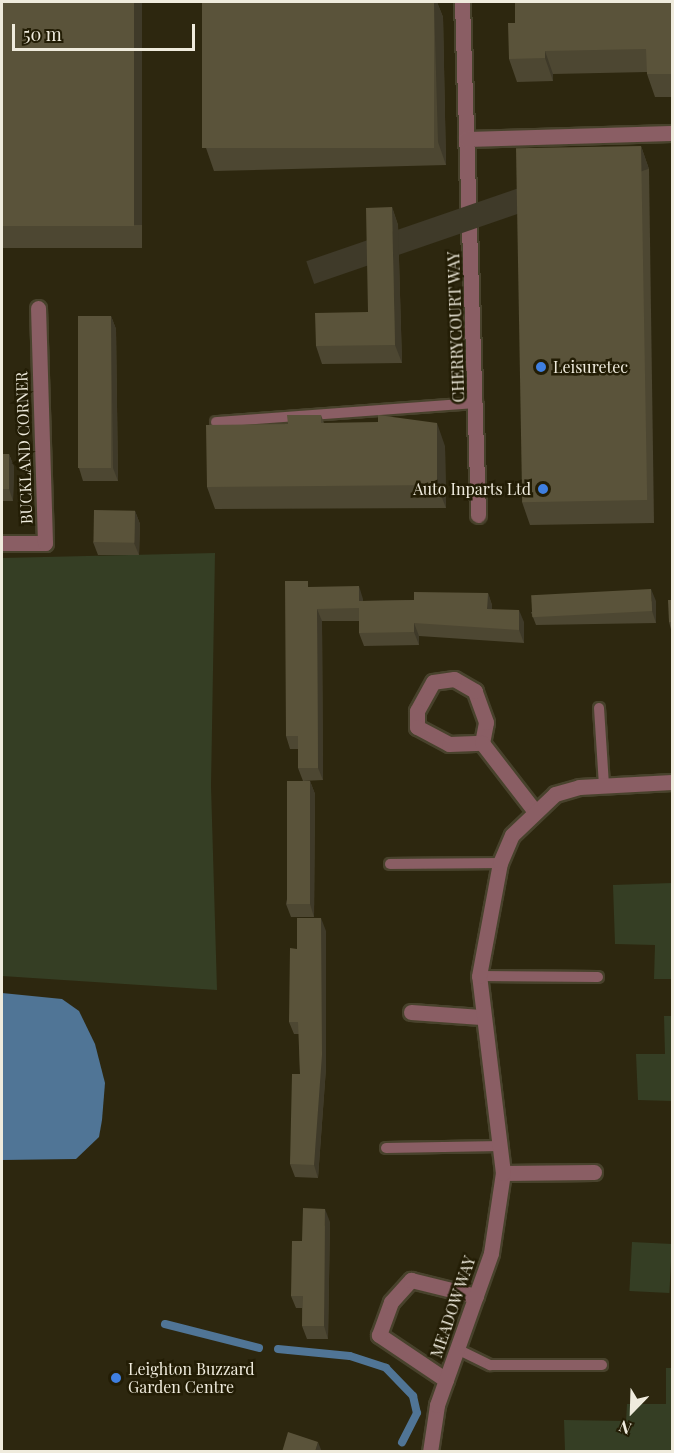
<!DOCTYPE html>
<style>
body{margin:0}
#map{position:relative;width:674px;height:1453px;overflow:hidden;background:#2d270f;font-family:"Playfair Display",serif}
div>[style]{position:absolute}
.green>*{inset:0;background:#353e24;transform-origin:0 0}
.water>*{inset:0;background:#507596}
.stream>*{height:8px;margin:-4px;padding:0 4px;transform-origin:4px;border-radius:4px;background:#507596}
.roads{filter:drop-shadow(2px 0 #48422c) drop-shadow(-2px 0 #48422c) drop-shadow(0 2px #48422c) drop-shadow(0 -2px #48422c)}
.service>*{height:10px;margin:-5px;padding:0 5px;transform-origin:5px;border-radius:5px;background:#8a5e64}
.minor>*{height:15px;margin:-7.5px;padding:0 7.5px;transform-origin:7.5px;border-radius:7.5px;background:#8a5e64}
.wall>*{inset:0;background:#4d4732;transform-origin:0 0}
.shaded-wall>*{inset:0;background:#3f3a29;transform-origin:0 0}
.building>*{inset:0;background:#5a533a;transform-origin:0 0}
.dots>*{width:16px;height:16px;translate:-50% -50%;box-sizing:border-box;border:3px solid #231d05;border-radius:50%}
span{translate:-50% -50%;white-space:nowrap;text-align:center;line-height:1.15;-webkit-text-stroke:5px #231d05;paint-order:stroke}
.street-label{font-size:16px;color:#efebdd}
.poi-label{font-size:16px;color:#efebdd}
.left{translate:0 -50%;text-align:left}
.right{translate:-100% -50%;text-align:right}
.frame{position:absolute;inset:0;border:3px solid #efebdd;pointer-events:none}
.north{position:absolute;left:602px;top:1381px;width:60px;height:60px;-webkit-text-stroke:4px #231d05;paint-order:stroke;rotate:203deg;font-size:16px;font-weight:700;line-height:24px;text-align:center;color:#efebdd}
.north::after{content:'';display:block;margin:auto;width:21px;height:27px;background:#efebdd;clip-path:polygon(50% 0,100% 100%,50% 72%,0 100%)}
.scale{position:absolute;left:12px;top:24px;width:183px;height:27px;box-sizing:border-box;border:3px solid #efebdd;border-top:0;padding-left:8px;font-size:18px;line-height:21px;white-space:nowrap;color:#efebdd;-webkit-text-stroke:4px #231d05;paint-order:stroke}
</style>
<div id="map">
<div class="green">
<i style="clip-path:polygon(215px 553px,211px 786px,217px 990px,2px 976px,2px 558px)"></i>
<i style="clip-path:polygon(672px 883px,672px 979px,654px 979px,655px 945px,615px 944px,613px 885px)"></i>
<i style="clip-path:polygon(664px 1016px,672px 1016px,672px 1101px,638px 1100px,636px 1054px,665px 1054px)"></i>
<i style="left:632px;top:1242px;width:40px;height:49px;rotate:3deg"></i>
<i style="clip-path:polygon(666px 1368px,672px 1368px,672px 1451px,565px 1451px,564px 1420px,626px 1421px,627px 1404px,666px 1404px)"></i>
</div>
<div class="water">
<i style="clip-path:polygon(2px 993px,62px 999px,79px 1011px,95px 1044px,105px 1083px,102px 1120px,99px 1137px,76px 1159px,2px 1160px)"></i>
</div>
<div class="stream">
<i style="left:165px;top:1324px;width:97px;rotate:14.3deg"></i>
<i style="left:278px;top:1349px;width:72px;rotate:5.6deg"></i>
<i style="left:350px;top:1356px;width:38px;rotate:18deg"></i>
<i style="left:386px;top:1368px;width:39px;rotate:46deg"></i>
<i style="left:413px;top:1396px;width:17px;rotate:77deg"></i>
<i style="left:417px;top:1413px;width:33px;rotate:117deg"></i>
</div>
<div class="roads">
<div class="service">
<i style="left:216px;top:422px;width:262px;rotate:-4.2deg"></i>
<i style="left:599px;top:708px;width:77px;rotate:86.3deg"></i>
<i style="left:390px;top:864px;width:110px;rotate:-0.5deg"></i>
<i style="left:479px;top:976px;width:119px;rotate:0.5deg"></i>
<i style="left:386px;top:1148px;width:115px;rotate:-1deg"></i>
<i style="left:457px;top:1349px;width:37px;rotate:26deg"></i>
<i style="left:490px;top:1365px;width:112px"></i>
</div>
<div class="minor">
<i style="left:462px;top:2px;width:513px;rotate:88.21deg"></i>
<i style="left:466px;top:139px;width:206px;rotate:-1.7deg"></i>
<i style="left:2px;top:543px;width:43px"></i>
<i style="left:45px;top:543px;width:235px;rotate:-91.7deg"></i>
<i style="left:482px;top:743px;width:21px;rotate:-79deg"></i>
<i style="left:486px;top:722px;width:33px;rotate:-110deg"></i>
<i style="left:475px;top:691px;width:24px;rotate:-150deg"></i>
<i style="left:454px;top:679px;width:21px;rotate:172deg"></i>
<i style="left:433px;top:682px;width:33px;rotate:119deg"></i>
<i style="left:417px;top:711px;width:16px;rotate:90deg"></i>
<i style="left:417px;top:727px;width:36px;rotate:28deg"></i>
<i style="left:449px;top:744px;width:33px;rotate:-2deg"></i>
<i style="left:482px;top:743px;width:83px;rotate:52.3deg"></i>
<i style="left:411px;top:1012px;width:70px;rotate:4.1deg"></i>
<i style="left:503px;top:1173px;width:91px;rotate:-0.6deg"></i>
<i style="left:446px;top:1380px;width:81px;rotate:-146.1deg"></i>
<i style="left:379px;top:1335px;width:35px;rotate:-70deg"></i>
<i style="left:391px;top:1302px;width:30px;rotate:-48deg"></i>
<i style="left:411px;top:1280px;width:67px;rotate:13.8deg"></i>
<i style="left:430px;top:1452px;width:48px;rotate:-81.5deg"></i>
<i style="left:437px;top:1405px;width:161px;rotate:-70.4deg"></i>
<i style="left:491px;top:1253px;width:81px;rotate:-81.5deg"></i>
<i style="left:503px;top:1173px;width:198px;rotate:-96.9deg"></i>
<i style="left:479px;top:976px;width:115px;rotate:-79.5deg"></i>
<i style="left:500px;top:863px;width:30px;rotate:-67deg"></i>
<i style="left:512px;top:835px;width:59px;rotate:-43.6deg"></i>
<i style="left:555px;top:794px;width:25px;rotate:-16deg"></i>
<i style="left:579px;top:787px;width:93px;rotate:-3.1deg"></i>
</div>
</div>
<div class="wall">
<i style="left:2px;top:2px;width:140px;height:246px"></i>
<i style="clip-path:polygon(202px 2px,437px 2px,443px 17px,446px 165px,214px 171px,206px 148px)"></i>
<i style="clip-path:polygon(672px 2px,672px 97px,655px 97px,647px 74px,647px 72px,553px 74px,553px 81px,517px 82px,509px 59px,515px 23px)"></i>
<i style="clip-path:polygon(641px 146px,649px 169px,654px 523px,530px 525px,522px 502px)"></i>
<i style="clip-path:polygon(392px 207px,398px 225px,402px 363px,322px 364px,316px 346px,368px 312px)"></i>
<i style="clip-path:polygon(111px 316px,116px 329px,118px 481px,83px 481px,79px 468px)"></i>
<i style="clip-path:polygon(321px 415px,324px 423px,445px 446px,446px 508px,215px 509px,207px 487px,288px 424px)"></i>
<i style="clip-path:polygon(2px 454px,9px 454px,14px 467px,13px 501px,2px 501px)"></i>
<i style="clip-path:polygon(135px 511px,140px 524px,139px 555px,98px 555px,93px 542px)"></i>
<i style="clip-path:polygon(310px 587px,363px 599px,363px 601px,414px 600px,488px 593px,492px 605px,492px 609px,524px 622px,524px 643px,419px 636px,419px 645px,364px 646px,359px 633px,359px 621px,322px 621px,323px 780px,303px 781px,298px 768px,298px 749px,290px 749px,286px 736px)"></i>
<i style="clip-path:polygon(672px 600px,672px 633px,669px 622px)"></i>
<i style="clip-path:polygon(656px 601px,656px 623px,536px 625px,531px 612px)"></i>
<i style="clip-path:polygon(310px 781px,315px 794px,314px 917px,291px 917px,286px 904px)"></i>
<i style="clip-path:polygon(326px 931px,326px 1068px,318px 1178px,295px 1177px,290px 1164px,300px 1074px,299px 1034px,294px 1034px,289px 1022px,297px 949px)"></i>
<i style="clip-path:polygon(330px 1222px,328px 1339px,307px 1339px,302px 1326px,302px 1308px,296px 1308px,291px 1296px,302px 1241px)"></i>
</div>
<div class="shaded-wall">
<i style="left:134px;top:2px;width:8px;height:223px"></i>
<i style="clip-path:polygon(434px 2px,437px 2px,443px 17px,446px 165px,438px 142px)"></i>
<i style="clip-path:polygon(545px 51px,553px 74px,553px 81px,545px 58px)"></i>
<i style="left:641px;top:146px;width:24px;height:354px;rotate:71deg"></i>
<i style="clip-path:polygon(392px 207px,398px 225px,402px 363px,395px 345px)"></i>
<i style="clip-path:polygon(111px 316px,116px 329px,118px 481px,113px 468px)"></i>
<i style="clip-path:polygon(437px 423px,445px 446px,446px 508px,437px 485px)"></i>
<i style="clip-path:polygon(9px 454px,14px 467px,13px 501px,9px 489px)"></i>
<i style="clip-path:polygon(135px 511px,140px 524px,139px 555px,134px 543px)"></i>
<i style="clip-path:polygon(359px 586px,363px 599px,364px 621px,359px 608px)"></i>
<i style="clip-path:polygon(651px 589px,656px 601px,656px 623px,652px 611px)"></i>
<i style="clip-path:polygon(488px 593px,492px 605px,492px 622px,487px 609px)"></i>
<i style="clip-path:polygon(317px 609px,322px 621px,323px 780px,318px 768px)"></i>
<i style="clip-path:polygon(519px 610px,524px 622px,524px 643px,519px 630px)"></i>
<i style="clip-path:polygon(414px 623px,419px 636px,419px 645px,414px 632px)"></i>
<i style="clip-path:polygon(310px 781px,315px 794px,314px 917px,310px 904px)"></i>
<i style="clip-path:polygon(321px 918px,326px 931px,326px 1068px,318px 1178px,314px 1165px)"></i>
<i style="clip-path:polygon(325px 1209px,330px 1222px,328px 1339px,324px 1326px)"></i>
<i style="clip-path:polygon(318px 1442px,322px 1452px,315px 1452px)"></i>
</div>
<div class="building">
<i style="left:2px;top:2px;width:132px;height:224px"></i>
<i style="left:202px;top:2px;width:232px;height:146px"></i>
<i style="clip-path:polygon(515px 2px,672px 2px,672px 74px,647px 74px,646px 49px,545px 51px,545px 58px,509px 59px,508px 23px,515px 23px)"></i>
<i style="left:641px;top:146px;width:354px;height:125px;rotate:89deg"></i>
<i style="clip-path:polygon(392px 207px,395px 345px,316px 346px,315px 313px,368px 312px,366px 208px)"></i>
<i style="left:78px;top:316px;width:33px;height:152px"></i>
<i style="clip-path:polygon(287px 415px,321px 415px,321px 423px,378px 422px,378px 415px,437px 423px,437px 485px,207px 487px,206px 425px,288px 424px)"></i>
<i style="left:2px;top:454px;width:7px;height:35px"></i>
<i style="left:94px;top:510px;width:41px;height:32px;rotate:1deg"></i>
<i style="clip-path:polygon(285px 581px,308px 581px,308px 587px,359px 586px,359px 608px,317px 609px,318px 768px,298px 768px,298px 736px,286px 736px)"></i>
<i style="left:651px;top:589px;width:22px;height:120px;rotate:87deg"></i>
<i style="clip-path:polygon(414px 592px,488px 593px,487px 609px,519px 610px,519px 630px,414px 623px,414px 632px,359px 633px,359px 601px,414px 600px)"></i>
<i style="clip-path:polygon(668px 600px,672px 600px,672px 622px,669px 622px)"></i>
<i style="left:287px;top:781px;width:23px;height:123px"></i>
<i style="clip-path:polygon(297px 918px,321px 918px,322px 1055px,314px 1165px,290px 1164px,292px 1074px,300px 1074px,298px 1022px,289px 1022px,290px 948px,297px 949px)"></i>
<i style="clip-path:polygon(303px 1208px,325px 1209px,324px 1326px,302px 1326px,303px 1296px,291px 1296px,292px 1241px,302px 1241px)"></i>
<i style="clip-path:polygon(288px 1432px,318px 1442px,315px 1452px,282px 1452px)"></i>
</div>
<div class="dots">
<i style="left:541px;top:367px;background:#3f7fe0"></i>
<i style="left:543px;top:489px;background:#3f7fe0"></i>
<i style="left:116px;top:1378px;background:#3f7fe0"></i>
</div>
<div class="street-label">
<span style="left:456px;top:327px;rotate:-92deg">CHERRYCOURT WAY</span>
<span style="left:24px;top:448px;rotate:-92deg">BUCKLAND CORNER</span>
<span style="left:453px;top:1307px;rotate:-71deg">MEADOW WAY</span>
</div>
<div class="poi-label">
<span class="left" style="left:553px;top:367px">Leisuretec</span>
<span class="right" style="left:531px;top:489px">Auto Inparts Ltd</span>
<span class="left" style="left:128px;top:1378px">Leighton Buzzard<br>Garden Centre</span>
</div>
<div class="frame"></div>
<div class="north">N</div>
<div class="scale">50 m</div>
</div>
